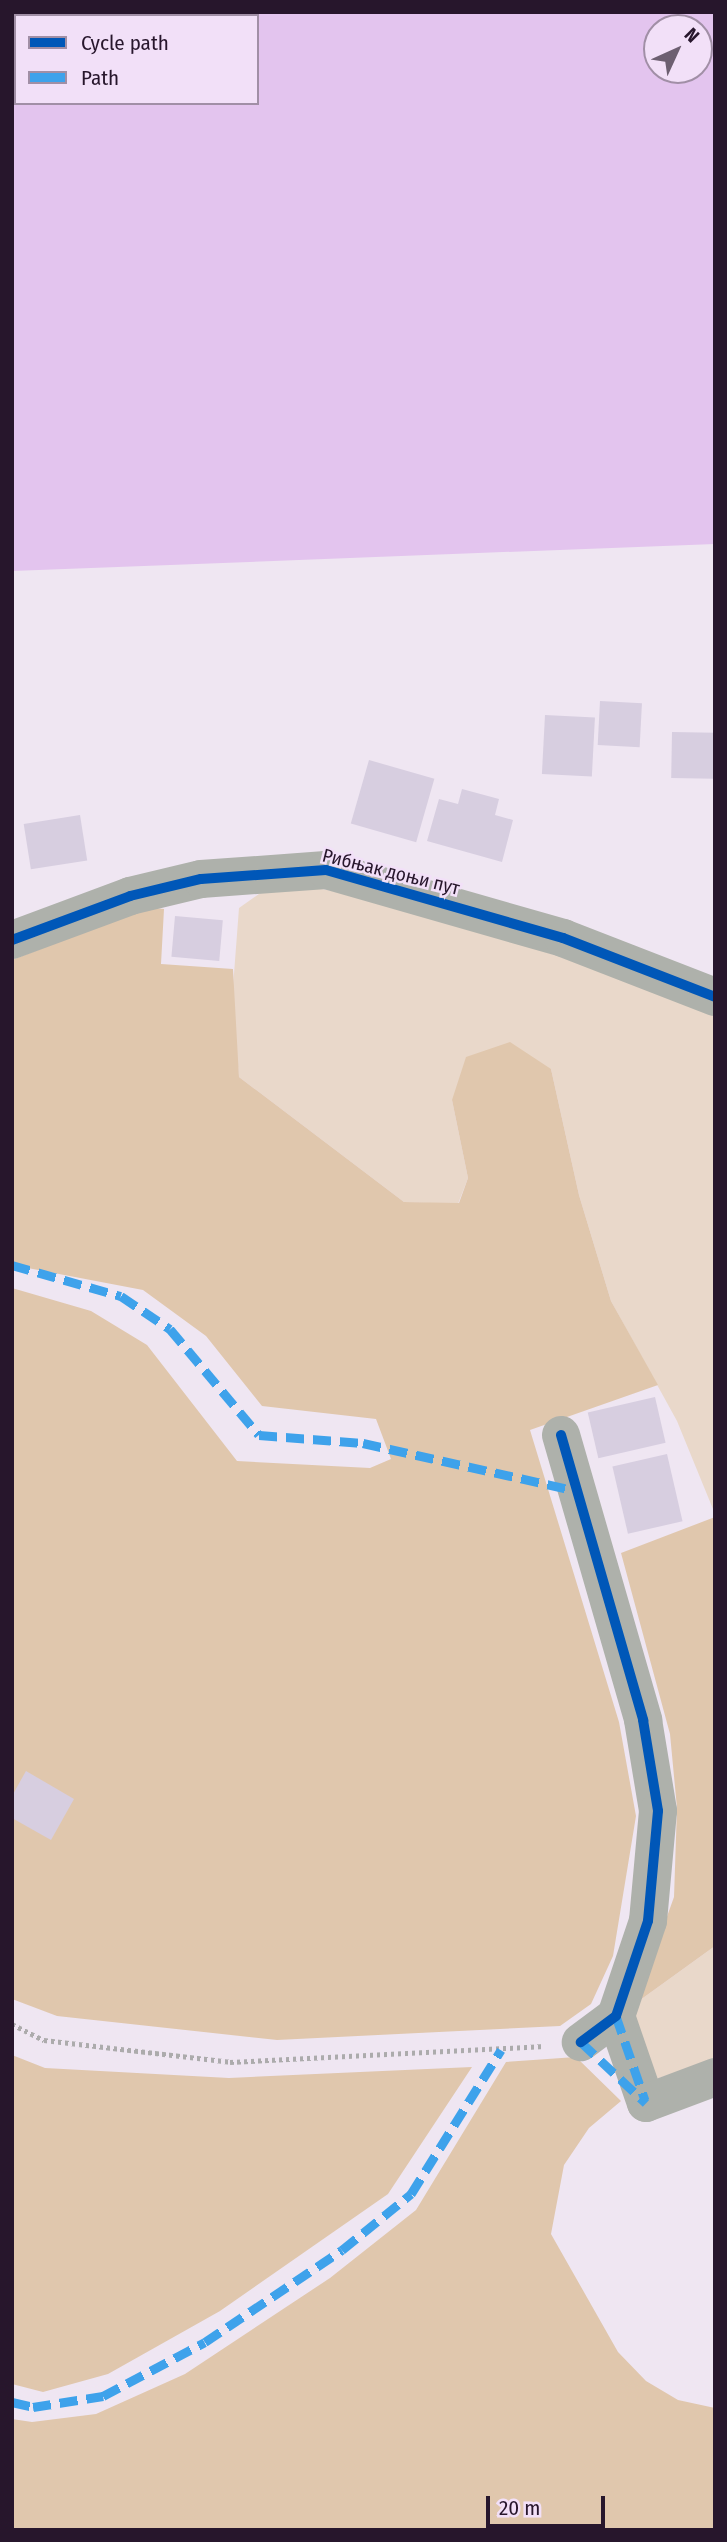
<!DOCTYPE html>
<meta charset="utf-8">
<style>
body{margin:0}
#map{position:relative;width:727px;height:2542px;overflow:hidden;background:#efe6f2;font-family:"Fira Sans Condensed",sans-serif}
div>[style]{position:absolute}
.green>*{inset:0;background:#e9d8ca}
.forest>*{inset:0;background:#e0c7ad}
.water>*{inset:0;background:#e3c4ee}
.building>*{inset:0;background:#d7cee0;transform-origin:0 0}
.path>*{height:4.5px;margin-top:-2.25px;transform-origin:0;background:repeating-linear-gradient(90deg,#acabac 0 3.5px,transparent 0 7px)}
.minor>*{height:38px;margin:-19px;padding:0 19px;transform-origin:19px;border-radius:19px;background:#aeb1ab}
.quiet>*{height:9px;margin-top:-4.5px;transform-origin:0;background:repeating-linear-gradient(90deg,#3ea2eb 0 18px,transparent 0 27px)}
.cycleway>*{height:10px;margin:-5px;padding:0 5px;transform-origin:5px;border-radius:5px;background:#0057b8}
span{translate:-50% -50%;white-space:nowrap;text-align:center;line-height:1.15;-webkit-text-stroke:5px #f2e0f8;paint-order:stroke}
.street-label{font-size:19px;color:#27162c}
.frame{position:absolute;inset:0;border:14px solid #27162c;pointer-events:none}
.legend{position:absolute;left:14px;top:14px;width:245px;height:91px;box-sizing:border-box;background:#f2e0f8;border:2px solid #a18fa6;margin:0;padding:9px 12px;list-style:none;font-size:21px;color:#27162c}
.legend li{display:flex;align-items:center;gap:14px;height:35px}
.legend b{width:35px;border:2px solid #a18fa6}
.north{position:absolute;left:643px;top:14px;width:70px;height:70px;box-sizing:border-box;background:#f2e0f8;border:2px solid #a18fa6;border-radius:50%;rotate:45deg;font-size:19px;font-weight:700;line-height:28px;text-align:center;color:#27162c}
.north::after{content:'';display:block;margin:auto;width:24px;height:32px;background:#6d5f71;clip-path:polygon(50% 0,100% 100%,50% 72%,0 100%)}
.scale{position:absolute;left:486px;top:2496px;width:119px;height:32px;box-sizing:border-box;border:4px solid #27162c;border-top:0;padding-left:9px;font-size:21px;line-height:24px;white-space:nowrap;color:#27162c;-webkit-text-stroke:5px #f2e0f8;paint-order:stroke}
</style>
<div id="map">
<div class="green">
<i style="clip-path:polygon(297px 884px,418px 908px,715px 1010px,715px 1514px,677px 1421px,611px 1301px,579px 1195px,551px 1069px,452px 1100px,468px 1178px,458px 1204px,404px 1202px,239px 1077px,232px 1000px,239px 908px,266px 889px)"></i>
<i style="clip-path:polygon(715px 1946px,715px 2060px,656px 2079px,632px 2025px,636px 2003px)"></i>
</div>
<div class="forest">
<i style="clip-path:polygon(148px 907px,164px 909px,161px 964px,233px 969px,239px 1077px,404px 1202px,459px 1203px,468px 1178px,452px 1100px,466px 1057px,510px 1042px,551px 1069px,579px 1195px,611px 1301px,658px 1385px,530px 1430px,619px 1722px,636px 1816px,613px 1956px,591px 2004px,560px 2026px,277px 2040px,57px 2016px,12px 1999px,12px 1288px,91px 1311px,147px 1345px,237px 1461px,370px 1468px,391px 1459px,376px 1419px,262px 1406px,206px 1336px,143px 1290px,12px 1265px,12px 960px)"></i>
<i style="clip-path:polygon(715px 1517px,715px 1946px,636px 2003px,674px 1897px,677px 1808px,670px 1734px,621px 1553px)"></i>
<i style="clip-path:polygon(12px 2055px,45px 2068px,229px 2078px,472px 2067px,388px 2194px,220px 2311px,108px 2374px,43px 2392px,12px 2384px)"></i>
<i style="clip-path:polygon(576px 2057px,621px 2101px,589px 2128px,564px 2165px,551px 2234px,618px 2352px,646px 2381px,678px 2400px,715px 2408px,715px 2530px,12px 2530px,12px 2419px,32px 2422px,96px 2414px,185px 2374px,330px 2278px,416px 2210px,506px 2062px)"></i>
</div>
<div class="water">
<i style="clip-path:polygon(evenodd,12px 12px,715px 12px,715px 544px,12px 571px,12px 12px,16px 16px,257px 16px,257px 103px,16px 103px,16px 16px,12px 12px,657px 28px,699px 28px,699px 70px,657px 70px,657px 28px)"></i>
</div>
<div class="building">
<i style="left:600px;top:701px;width:42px;height:44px;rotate:3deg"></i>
<i style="left:545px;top:715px;width:50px;height:59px;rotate:3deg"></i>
<i style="left:672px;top:732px;width:43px;height:46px;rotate:1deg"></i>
<i style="left:369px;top:760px;width:68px;height:66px;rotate:16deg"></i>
<i style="clip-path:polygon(462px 789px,499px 799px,495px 815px,513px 820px,502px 862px,427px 841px,439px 799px,458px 804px)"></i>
<i style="left:80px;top:815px;width:46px;height:57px;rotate:81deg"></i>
<i style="left:175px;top:916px;width:48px;height:41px;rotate:5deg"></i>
<i style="left:655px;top:1397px;width:47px;height:69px;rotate:77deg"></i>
<i style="left:667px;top:1454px;width:69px;height:56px;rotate:77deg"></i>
<i style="clip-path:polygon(26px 1771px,74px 1799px,51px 1840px,12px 1818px,12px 1796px)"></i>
</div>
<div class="path">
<i style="left:12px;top:2024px;width:36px;rotate:27deg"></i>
<i style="left:44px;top:2040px;width:187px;rotate:6.7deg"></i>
<i style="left:230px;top:2062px;width:315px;rotate:-2.9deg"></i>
</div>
<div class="minor">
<i style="left:12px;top:940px;width:126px;rotate:-20.4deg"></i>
<i style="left:130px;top:896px;width:73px;rotate:-13.5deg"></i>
<i style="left:201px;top:879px;width:125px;rotate:-4.1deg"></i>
<i style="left:326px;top:870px;width:247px;rotate:16deg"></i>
<i style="left:563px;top:938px;width:163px;rotate:21.2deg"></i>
<i style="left:561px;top:1435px;width:297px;rotate:73.9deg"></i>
<i style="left:643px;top:1720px;width:92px;rotate:80.6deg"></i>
<i style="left:658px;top:1811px;width:110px;rotate:95.2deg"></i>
<i style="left:648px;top:1921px;width:100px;rotate:108.6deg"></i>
<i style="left:616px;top:2016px;width:44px;rotate:143.4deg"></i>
<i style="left:616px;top:2016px;width:92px;rotate:71deg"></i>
<i style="left:646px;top:2103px;width:74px;rotate:-20.6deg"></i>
</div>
<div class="quiet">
<i style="left:12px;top:1265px;width:113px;rotate:15.9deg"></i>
<i style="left:121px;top:1296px;width:59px;rotate:34deg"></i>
<i style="left:170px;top:1329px;width:138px;rotate:50deg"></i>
<i style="left:259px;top:1435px;width:104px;rotate:4.4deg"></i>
<i style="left:363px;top:1443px;width:219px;rotate:12.6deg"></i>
<i style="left:616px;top:2016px;width:89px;rotate:71deg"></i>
<i style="left:586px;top:2038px;width:6px;rotate:141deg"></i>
<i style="left:581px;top:2042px;width:89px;rotate:43.2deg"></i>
<i style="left:12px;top:2402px;width:22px;rotate:13deg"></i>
<i style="left:33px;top:2407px;width:71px;rotate:-8.9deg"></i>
<i style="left:103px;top:2396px;width:115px;rotate:-27.9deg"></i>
<i style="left:205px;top:2342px;width:165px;rotate:-33.9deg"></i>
<i style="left:342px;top:2250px;width:89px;rotate:-39.1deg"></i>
<i style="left:411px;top:2194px;width:170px;rotate:-58deg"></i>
</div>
<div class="cycleway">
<i style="left:12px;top:940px;width:126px;rotate:-20.4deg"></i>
<i style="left:130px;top:896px;width:73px;rotate:-13.5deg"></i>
<i style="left:201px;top:879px;width:125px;rotate:-4.1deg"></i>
<i style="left:326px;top:870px;width:247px;rotate:16deg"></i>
<i style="left:563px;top:938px;width:163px;rotate:21.2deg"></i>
<i style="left:561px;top:1435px;width:297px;rotate:73.9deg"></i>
<i style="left:643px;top:1720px;width:92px;rotate:80.6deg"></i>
<i style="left:658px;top:1811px;width:110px;rotate:95.2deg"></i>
<i style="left:648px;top:1921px;width:100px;rotate:108.6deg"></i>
<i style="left:616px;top:2016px;width:44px;rotate:143.4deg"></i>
</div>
<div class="street-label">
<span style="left:391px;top:872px;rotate:14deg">Рибњак доњи пут</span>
</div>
<div class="frame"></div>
<ul class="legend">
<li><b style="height:9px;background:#0057b8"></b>Cycle path</li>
<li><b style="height:9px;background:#3ea2eb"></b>Path</li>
</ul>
<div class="north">N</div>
<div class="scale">20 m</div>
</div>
